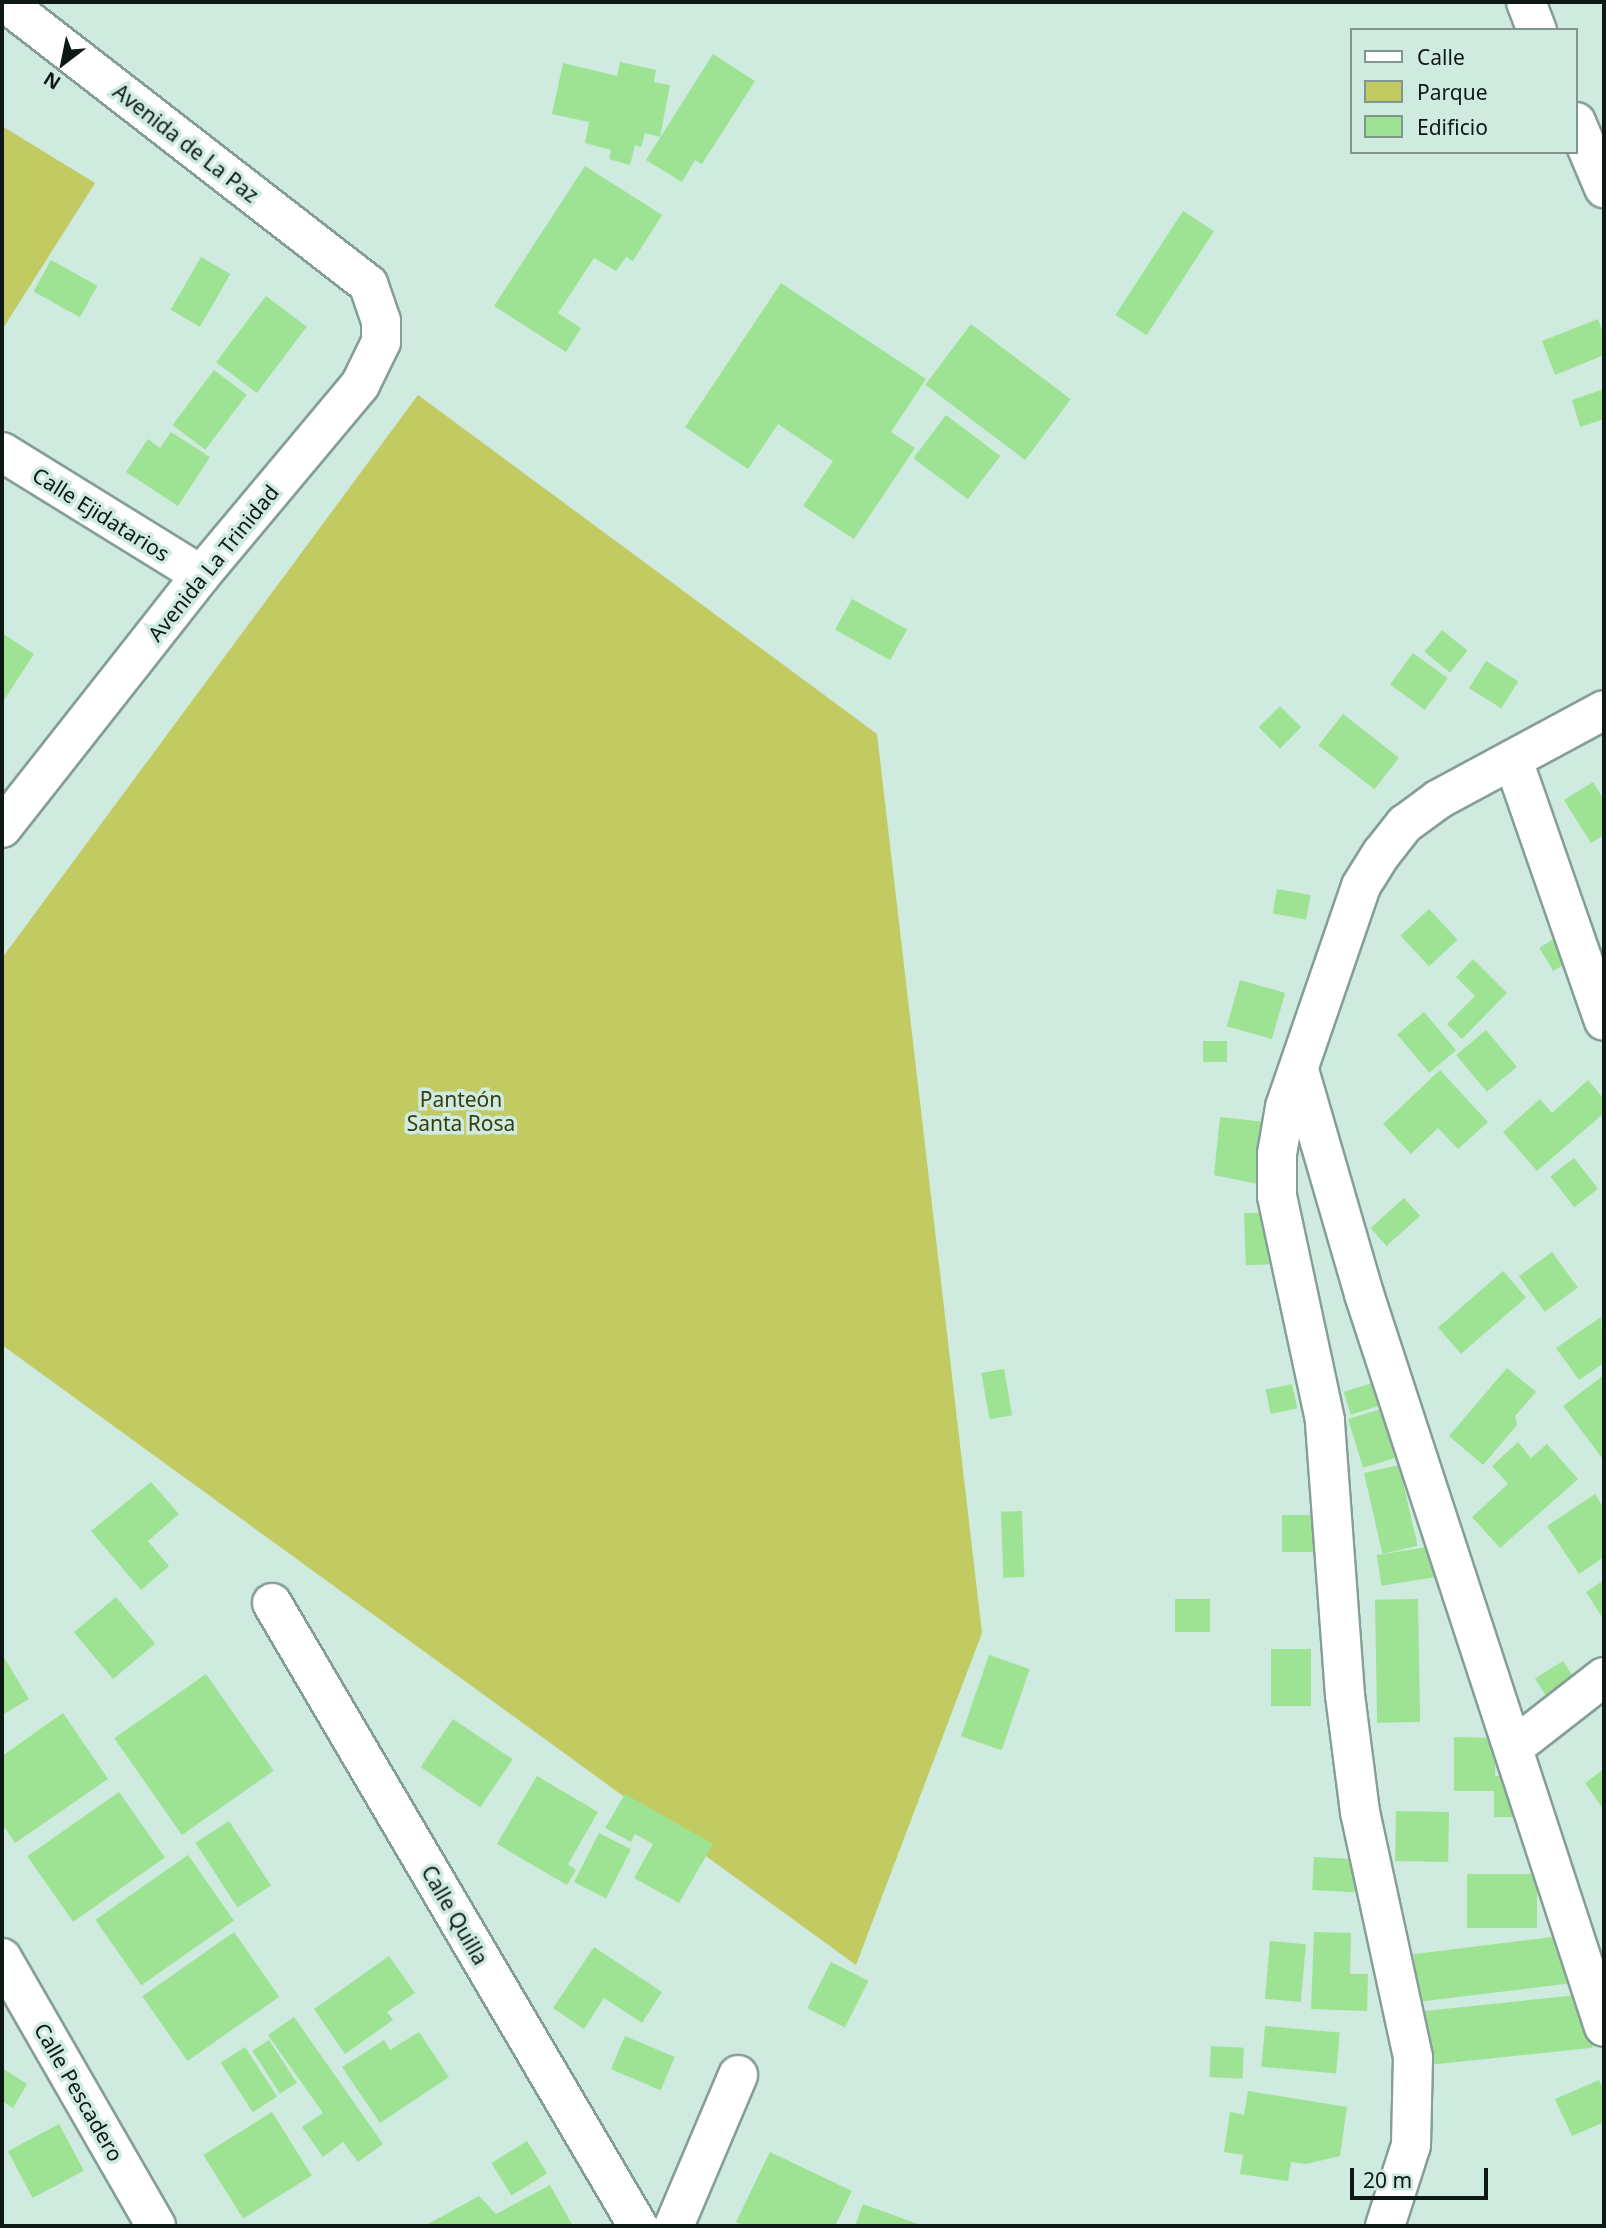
<!DOCTYPE html>
<meta charset="utf-8">
<style>
body{margin:0}
#map{position:relative;width:1606px;height:2228px;overflow:hidden;background:#cfeadf;font-family:"Noto Sans",sans-serif}
div>[style]{position:absolute}
.green>*{inset:0;background:#c2ca62}
.building>*{inset:0;background:#9de393;transform-origin:0 0}
.roads{filter:drop-shadow(2px 0 #869f96) drop-shadow(-2px 0 #869f96) drop-shadow(0 2px #869f96) drop-shadow(0 -2px #869f96)}
.minor>*{height:38px;margin:-19px;padding:0 19px;transform-origin:19px;border-radius:19px;background:#fff}
.tertiary>*{height:38px;margin:-19px;padding:0 19px;transform-origin:19px;border-radius:19px;background:#fff}
span{translate:-50% -50%;white-space:nowrap;text-align:center;line-height:1.15;-webkit-text-stroke:7px #cfeadf;paint-order:stroke}
.street-label{font-size:21px;color:#0e1814}
.park-label{font-size:21px;color:#393c10}
.frame{position:absolute;inset:0;border:4px solid #0e1814;pointer-events:none}
.legend{position:absolute;left:1350px;top:28px;width:228px;height:126px;box-sizing:border-box;background:#cfeadf;border:2px solid #82968e;margin:0;padding:9px 12px;list-style:none;font-size:21px;color:#0e1814}
.legend li{display:flex;align-items:center;gap:14px;height:35px}
.legend b{width:35px;border:2px solid #82968e}
.north{position:absolute;left:28px;top:28px;width:70px;height:70px;-webkit-text-stroke:5px #cfeadf;paint-order:stroke;rotate:212deg;font-size:19px;font-weight:700;line-height:28px;text-align:center;color:#0e1814}
.north::after{content:'';display:block;margin:auto;width:24px;height:32px;background:#0e1814;clip-path:polygon(50% 0,100% 100%,50% 72%,0 100%)}
.scale{position:absolute;left:1350px;top:2168px;width:138px;height:32px;box-sizing:border-box;border:4px solid #0e1814;border-top:0;padding-left:9px;font-size:21px;line-height:24px;white-space:nowrap;color:#0e1814;-webkit-text-stroke:5px #cfeadf;paint-order:stroke}
</style>
<div id="map">
<div class="green">
<i style="clip-path:polygon(2px 126px,95px 183px,2px 330px)"></i>
<i style="clip-path:polygon(418px 395px,877px 734px,982px 1633px,856px 1965px,2px 1345px,2px 958px)"></i>
</div>
<div class="building">
<i style="clip-path:polygon(713px 54px,755px 81px,702px 164px,695px 160px,682px 182px,646px 160px)"></i>
<i style="clip-path:polygon(620px 62px,656px 70px,654px 82px,670px 85px,660px 137px,645px 133px,641px 147px,635px 145px,630px 165px,609px 159px,611px 150px,585px 143px,589px 122px,552px 114px,563px 63px,617px 76px)"></i>
<i style="clip-path:polygon(585px 166px,662px 215px,633px 261px,626px 257px,616px 271px,594px 258px,558px 313px,581px 328px,566px 352px,494px 306px)"></i>
<i style="left:1183px;top:211px;width:37px;height:124px;rotate:33deg"></i>
<i style="left:201px;top:257px;width:34px;height:61px;rotate:30deg"></i>
<i style="left:51px;top:260px;width:53px;height:36px;rotate:29deg"></i>
<i style="clip-path:polygon(781px 283px,926px 379px,891px 432px,915px 448px,854px 539px,803px 506px,833px 461px,778px 424px,748px 469px,685px 427px)"></i>
<i style="left:266px;top:296px;width:51px;height:83px;rotate:37deg"></i>
<i style="clip-path:polygon(1598px 319px,1604px 335px,1604px 355px,1555px 375px,1542px 341px)"></i>
<i style="left:971px;top:324px;width:125px;height:76px;rotate:37deg"></i>
<i style="left:214px;top:370px;width:41px;height:69px;rotate:37deg"></i>
<i style="clip-path:polygon(1604px 389px,1604px 419px,1580px 427px,1572px 400px)"></i>
<i style="left:946px;top:415px;width:68px;height:54px;rotate:37deg"></i>
<i style="clip-path:polygon(171px 432px,210px 457px,178px 506px,126px 472px,148px 439px,160px 448px)"></i>
<i style="left:852px;top:599px;width:63px;height:35px;rotate:29deg"></i>
<i style="left:1442px;top:630px;width:33px;height:28px;rotate:39deg"></i>
<i style="clip-path:polygon(2px 633px,34px 654px,2px 703px)"></i>
<i style="left:1413px;top:653px;width:43px;height:39px;rotate:36deg"></i>
<i style="left:1486px;top:661px;width:38px;height:32px;rotate:32deg"></i>
<i style="left:1280px;top:706px;width:30px;height:30px;rotate:45deg"></i>
<i style="left:1343px;top:714px;width:71px;height:40px;rotate:38deg"></i>
<i style="clip-path:polygon(1593px 782px,1604px 800px,1604px 835px,1591px 843px,1564px 800px)"></i>
<i style="left:1277px;top:889px;width:34px;height:25px;rotate:10deg"></i>
<i style="left:1429px;top:909px;width:42px;height:39px;rotate:47deg"></i>
<i style="left:1559px;top:936px;width:27px;height:23px;rotate:59deg"></i>
<i style="clip-path:polygon(1473px 959px,1507px 993px,1462px 1039px,1447px 1024px,1475px 996px,1456px 977px)"></i>
<i style="left:1240px;top:980px;width:47px;height:48px;rotate:16deg"></i>
<i style="left:1424px;top:1012px;width:50px;height:35px;rotate:50deg"></i>
<i style="left:1486px;top:1030px;width:48px;height:39px;rotate:50deg"></i>
<i style="left:1203px;top:1041px;width:24px;height:21px"></i>
<i style="clip-path:polygon(1440px 1070px,1488px 1122px,1458px 1149px,1438px 1128px,1411px 1154px,1383px 1124px)"></i>
<i style="clip-path:polygon(1588px 1080px,1604px 1099px,1604px 1113px,1537px 1171px,1503px 1132px,1540px 1099px,1552px 1113px)"></i>
<i style="clip-path:polygon(1220px 1117px,1275px 1123px,1263px 1185px,1214px 1175px)"></i>
<i style="left:1574px;top:1158px;width:39px;height:30px;rotate:52deg"></i>
<i style="left:1404px;top:1198px;width:24px;height:45px;rotate:48deg"></i>
<i style="left:1278px;top:1212px;width:52px;height:34px;rotate:88deg"></i>
<i style="left:1552px;top:1252px;width:44px;height:41px;rotate:54deg"></i>
<i style="left:1503px;top:1271px;width:35px;height:86px;rotate:49deg"></i>
<i style="clip-path:polygon(1601px 1317px,1604px 1363px,1579px 1380px,1556px 1348px)"></i>
<i style="clip-path:polygon(1507px 1368px,1536px 1392px,1515px 1416px,1517px 1425px,1483px 1465px,1449px 1436px)"></i>
<i style="left:1004px;top:1369px;width:47px;height:23px;rotate:80deg"></i>
<i style="clip-path:polygon(1604px 1375px,1604px 1457px,1602px 1458px,1563px 1406px)"></i>
<i style="left:1382px;top:1380px;width:24px;height:40px;rotate:73deg"></i>
<i style="left:1292px;top:1384px;width:25px;height:27px;rotate:78deg"></i>
<i style="left:1394px;top:1405px;width:51px;height:48px;rotate:73deg"></i>
<i style="clip-path:polygon(1518px 1442px,1531px 1458px,1547px 1444px,1578px 1479px,1500px 1548px,1472px 1517px,1508px 1484px,1492px 1466px)"></i>
<i style="left:1399px;top:1465px;width:83px;height:36px;rotate:77deg"></i>
<i style="clip-path:polygon(151px 1482px,179px 1514px,148px 1541px,169px 1566px,141px 1590px,91px 1531px)"></i>
<i style="clip-path:polygon(1595px 1494px,1604px 1508px,1604px 1557px,1579px 1574px,1547px 1526px)"></i>
<i style="left:1022px;top:1511px;width:66px;height:21px;rotate:88deg"></i>
<i style="left:1282px;top:1515px;width:42px;height:37px"></i>
<i style="left:1434px;top:1546px;width:31px;height:58px;rotate:81deg"></i>
<i style="clip-path:polygon(1604px 1580px,1604px 1620px,1586px 1592px)"></i>
<i style="left:116px;top:1597px;width:61px;height:55px;rotate:50deg"></i>
<i style="left:1175px;top:1599px;width:35px;height:33px"></i>
<i style="left:1418px;top:1599px;width:123px;height:43px;rotate:89deg"></i>
<i style="left:1271px;top:1649px;width:40px;height:57px"></i>
<i style="clip-path:polygon(2px 1654px,29px 1699px,2px 1715px)"></i>
<i style="left:989px;top:1655px;width:43px;height:86px;rotate:19deg"></i>
<i style="left:1563px;top:1661px;width:31px;height:33px;rotate:58deg"></i>
<i style="left:206px;top:1674px;width:118px;height:112px;rotate:55deg"></i>
<i style="clip-path:polygon(63px 1713px,108px 1779px,15px 1843px,2px 1824px,2px 1756px)"></i>
<i style="left:453px;top:1719px;width:72px;height:58px;rotate:34deg"></i>
<i style="clip-path:polygon(1454px 1737px,1496px 1738px,1495px 1776px,1521px 1776px,1521px 1817px,1494px 1817px,1494px 1791px,1454px 1791px)"></i>
<i style="clip-path:polygon(1604px 1769px,1604px 1810px,1585px 1783px)"></i>
<i style="clip-path:polygon(537px 1776px,598px 1812px,568px 1864px,576px 1870px,567px 1885px,497px 1844px)"></i>
<i style="left:119px;top:1792px;width:80px;height:112px;rotate:55deg"></i>
<i style="clip-path:polygon(625px 1794px,713px 1844px,679px 1903px,634px 1878px,653px 1844px,635px 1834px,631px 1842px,605px 1828px)"></i>
<i style="left:1396px;top:1811px;width:53px;height:50px;rotate:1deg"></i>
<i style="left:229px;top:1821px;width:77px;height:40px;rotate:57deg"></i>
<i style="left:599px;top:1833px;width:36px;height:55px;rotate:27deg"></i>
<i style="left:188px;top:1855px;width:80px;height:113px;rotate:55deg"></i>
<i style="left:1314px;top:1857px;width:43px;height:33px;rotate:3deg"></i>
<i style="left:1467px;top:1874px;width:70px;height:54px"></i>
<i style="left:234px;top:1932px;width:79px;height:112px;rotate:55deg"></i>
<i style="clip-path:polygon(1314px 1932px,1351px 1933px,1350px 1974px,1368px 1974px,1367px 2011px,1311px 2009px)"></i>
<i style="left:1569px;top:1935px;width:48px;height:157px;rotate:83deg"></i>
<i style="left:1270px;top:1941px;width:36px;height:58px;rotate:5deg"></i>
<i style="clip-path:polygon(594px 1947px,662px 1992px,642px 2023px,604px 1998px,584px 2029px,553px 2008px)"></i>
<i style="clip-path:polygon(389px 1956px,415px 1993px,387px 2012px,393px 2020px,345px 2054px,314px 2009px)"></i>
<i style="left:831px;top:1962px;width:42px;height:52px;rotate:27deg"></i>
<i style="left:1587px;top:1994px;width:54px;height:166px;rotate:84deg"></i>
<i style="clip-path:polygon(294px 2017px,383px 2144px,358px 2162px,343px 2142px,323px 2157px,302px 2127px,323px 2113px,268px 2035px)"></i>
<i style="left:1265px;top:2026px;width:75px;height:41px;rotate:5deg"></i>
<i style="clip-path:polygon(419px 2032px,449px 2077px,380px 2123px,342px 2067px,384px 2040px,390px 2050px)"></i>
<i style="left:625px;top:2036px;width:54px;height:36px;rotate:23deg"></i>
<i style="left:269px;top:2040px;width:51px;height:20px;rotate:57deg"></i>
<i style="left:1211px;top:2046px;width:33px;height:31px;rotate:3deg"></i>
<i style="left:245px;top:2047px;width:59px;height:29px;rotate:57deg"></i>
<i style="clip-path:polygon(2px 2068px,27px 2084px,13px 2108px,2px 2101px)"></i>
<i style="clip-path:polygon(1599px 2080px,1604px 2091px,1604px 2122px,1572px 2136px,1555px 2099px)"></i>
<i style="clip-path:polygon(1248px 2091px,1347px 2107px,1340px 2156px,1306px 2164px,1291px 2162px,1288px 2181px,1240px 2174px,1243px 2155px,1224px 2152px,1230px 2112px,1244px 2115px)"></i>
<i style="left:272px;top:2112px;width:75px;height:81px;rotate:58deg"></i>
<i style="left:59px;top:2124px;width:53px;height:58px;rotate:62deg"></i>
<i style="left:527px;top:2141px;width:38px;height:42px;rotate:58deg"></i>
<i style="clip-path:polygon(770px 2152px,852px 2191px,835px 2226px,745px 2226px,736px 2222px)"></i>
<i style="clip-path:polygon(550px 2185px,573px 2226px,428px 2224px,479px 2196px,496px 2214px)"></i>
<i style="clip-path:polygon(863px 2204px,918px 2224px,917px 2226px,855px 2226px)"></i>
</div>
<div class="roads">
<div class="minor">
<i style="left:1526px;top:2px;width:30px;rotate:69deg"></i>
<i style="left:1576px;top:122px;width:72px;rotate:67deg"></i>
<i style="left:2px;top:452px;width:234px;rotate:31.7deg"></i>
<i style="left:1513px;top:760px;width:276px;rotate:70.8deg"></i>
<i style="left:1299px;top:1070px;width:233px;rotate:73.8deg"></i>
<i style="left:1364px;top:1294px;width:771px;rotate:71.87deg"></i>
<i style="left:272px;top:1603px;width:723px;rotate:59.57deg"></i>
<i style="left:1514px;top:1747px;width:114px;rotate:-37.9deg"></i>
<i style="left:674px;top:2226px;width:164px;rotate:-67deg"></i>
<i style="left:1385px;top:2226px;width:85px;rotate:-72.2deg"></i>
<i style="left:1411px;top:2145px;width:88px;rotate:-88.7deg"></i>
<i style="left:1413px;top:2057px;width:251px;rotate:-102.2deg"></i>
<i style="left:1360px;top:1812px;width:118px;rotate:-97.3deg"></i>
<i style="left:1345px;top:1695px;width:276px;rotate:-94.2deg"></i>
<i style="left:1325px;top:1420px;width:229px;rotate:-102.1deg"></i>
<i style="left:1277px;top:1196px;width:42px;rotate:-90deg"></i>
<i style="left:1277px;top:1154px;width:48px;rotate:-80.3deg"></i>
<i style="left:1285px;top:1107px;width:234px;rotate:-71deg"></i>
<i style="left:1361px;top:886px;width:39px;rotate:-58deg"></i>
<i style="left:1382px;top:853px;width:37px;rotate:-52deg"></i>
<i style="left:1405px;top:824px;width:42px;rotate:-36.3deg"></i>
<i style="left:1439px;top:799px;width:187px;rotate:-28.3deg"></i>
</div>
<div class="tertiary">
<i style="left:2px;top:828px;width:322px;rotate:-51.8deg"></i>
<i style="left:201px;top:575px;width:248px;rotate:-50.1deg"></i>
<i style="left:360px;top:385px;width:48px;rotate:-64deg"></i>
<i style="left:381px;top:342px;width:21px;rotate:-90deg"></i>
<i style="left:381px;top:321px;width:39px;rotate:-109deg"></i>
<i style="left:368px;top:284px;width:460px;rotate:-142.2deg"></i>
<i style="left:2px;top:1958px;width:309px;rotate:60.1deg"></i>
</div>
</div>
<div class="street-label">
<span style="left:186px;top:143px;rotate:38deg">Avenida de La Paz</span>
<span style="left:101px;top:514px;rotate:32deg">Calle Ejidatarios</span>
<span style="left:213px;top:563px;rotate:-51deg">Avenida La Trinidad</span>
<span style="left:455px;top:1915px;rotate:60deg">Calle Quilla</span>
<span style="left:79px;top:2092px;rotate:60deg">Calle Pescadero</span>
</div>
<div class="park-label">
<span style="left:461px;top:1111px">Panteón<br>Santa Rosa</span>
</div>
<div class="frame"></div>
<ul class="legend">
<li><b style="height:9px;background:#fff"></b>Calle</li>
<li><b style="height:19px;background:#c2ca62"></b>Parque</li>
<li><b style="height:19px;background:#9de393"></b>Edificio</li>
</ul>
<div class="north">N</div>
<div class="scale">20 m</div>
</div>
